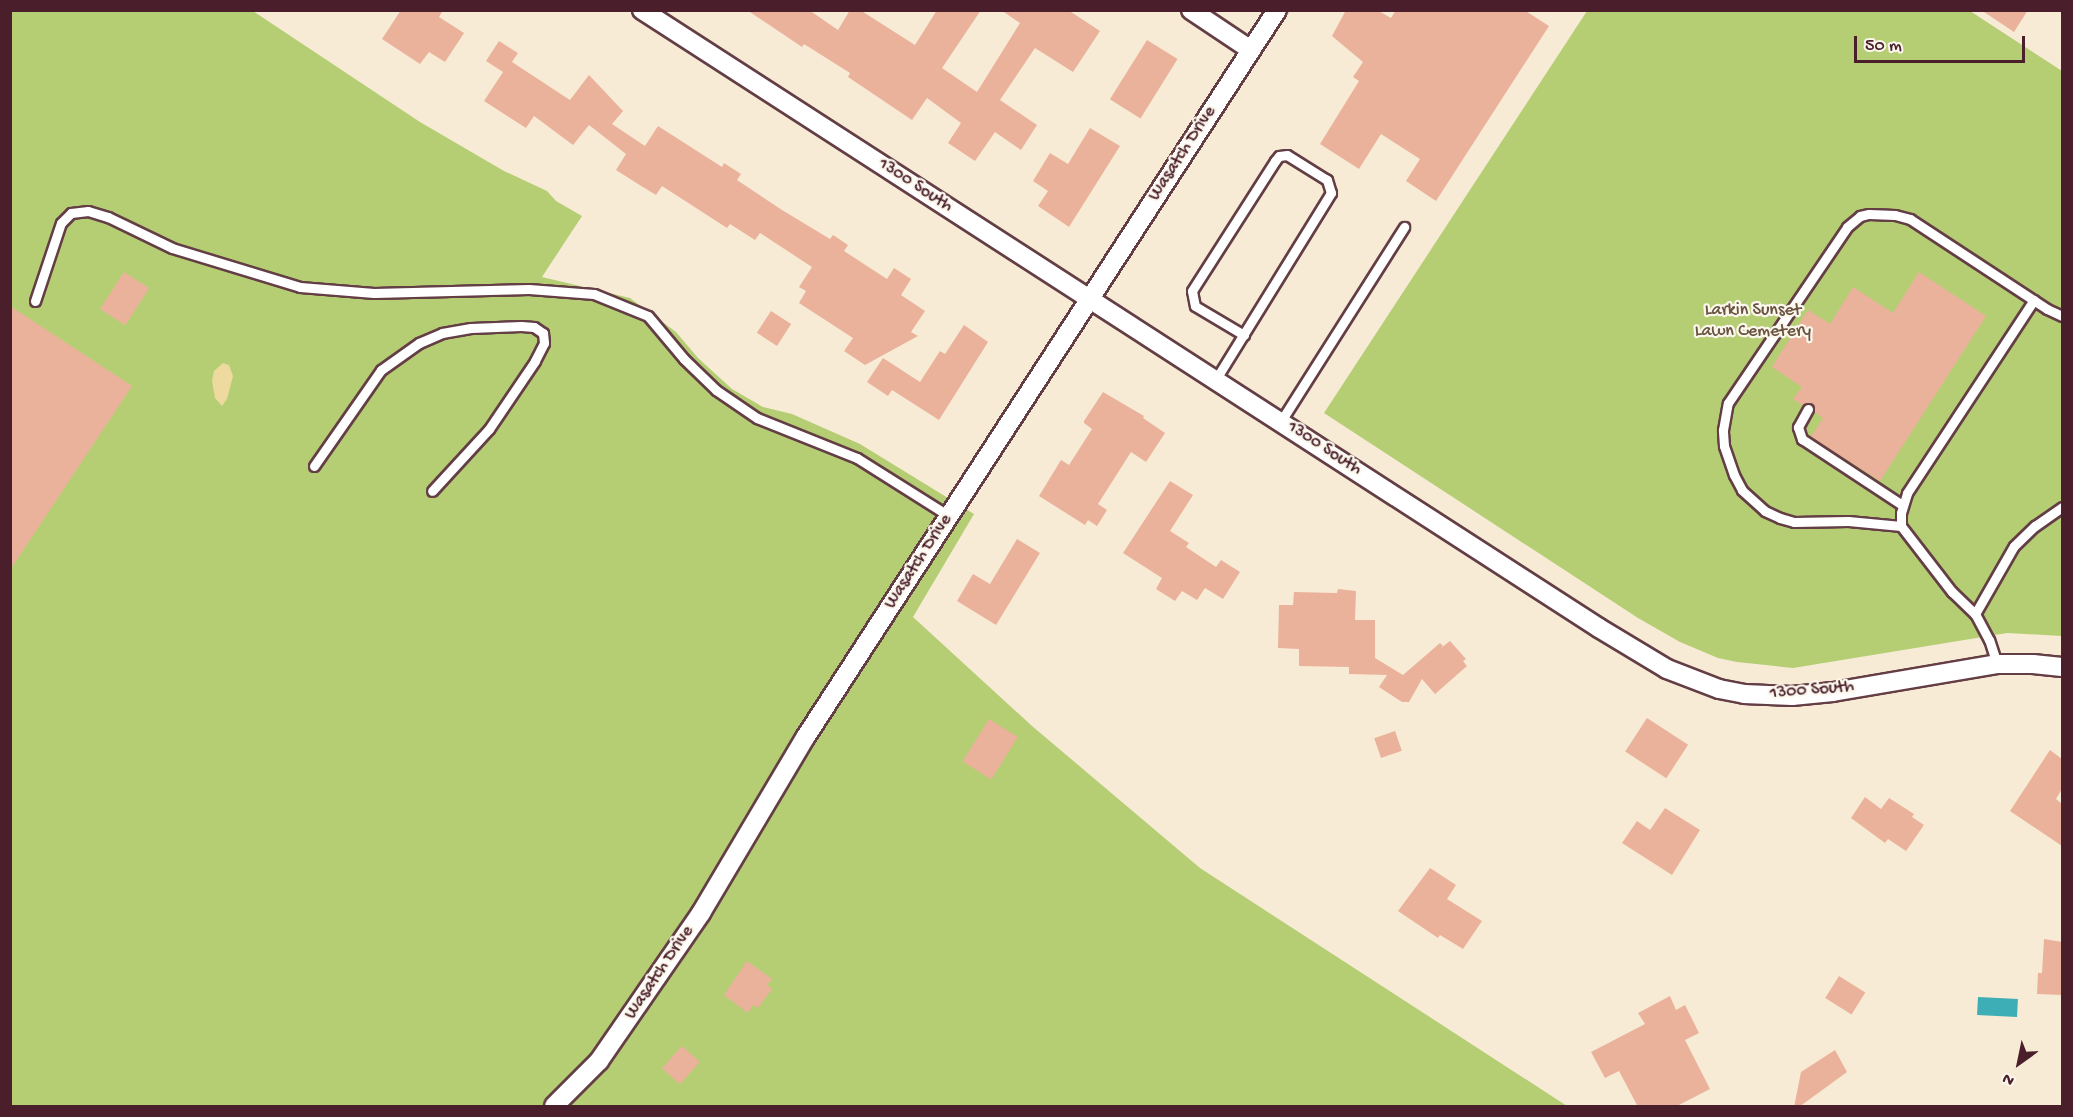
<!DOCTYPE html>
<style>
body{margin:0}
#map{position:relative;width:2073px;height:1117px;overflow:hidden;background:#f7ebd6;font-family:"Gochi Hand",sans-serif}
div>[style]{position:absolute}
.green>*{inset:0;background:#b5ce74}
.sand>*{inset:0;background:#eeda9e}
.water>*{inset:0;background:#3daeb6;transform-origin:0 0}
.building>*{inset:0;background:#ebb29b;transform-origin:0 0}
.roads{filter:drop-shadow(2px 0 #643e45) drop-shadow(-2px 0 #643e45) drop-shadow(0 2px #643e45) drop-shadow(0 -2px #643e45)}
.lane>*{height:9px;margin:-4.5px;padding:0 4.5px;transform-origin:4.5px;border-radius:4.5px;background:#fff}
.street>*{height:18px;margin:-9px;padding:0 9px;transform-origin:9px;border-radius:9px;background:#fff}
span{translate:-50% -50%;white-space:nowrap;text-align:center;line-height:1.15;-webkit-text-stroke:4.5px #fbf7ec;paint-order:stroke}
.street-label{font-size:18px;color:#4a1f2b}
.park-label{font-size:18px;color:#6a5441}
.frame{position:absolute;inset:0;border:12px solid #4a1f2b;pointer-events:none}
.north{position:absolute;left:1989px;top:1033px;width:60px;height:60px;-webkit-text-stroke:4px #fbf7ec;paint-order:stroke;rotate:213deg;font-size:16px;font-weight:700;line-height:24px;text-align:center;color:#4a1f2b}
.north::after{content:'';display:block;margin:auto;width:21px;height:27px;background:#4a1f2b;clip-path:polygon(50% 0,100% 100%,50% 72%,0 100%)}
.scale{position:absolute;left:1854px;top:36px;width:171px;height:27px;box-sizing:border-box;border:3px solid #4a1f2b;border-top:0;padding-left:8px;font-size:18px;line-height:21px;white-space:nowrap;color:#4a1f2b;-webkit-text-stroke:4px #fbf7ec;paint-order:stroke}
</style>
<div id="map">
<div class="green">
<i style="clip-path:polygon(10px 11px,253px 11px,420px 122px,504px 171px,547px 191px,556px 201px,582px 216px,542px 277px,630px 298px,676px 332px,698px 358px,732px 389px,763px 407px,792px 414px,860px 444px,974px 514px,913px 617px,1032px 726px,1200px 868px,1567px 1106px,11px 1106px)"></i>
<i style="clip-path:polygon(1587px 11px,1970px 11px,2062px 71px,2062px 636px,2007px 633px,1793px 668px,1737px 662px,1718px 658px,1680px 642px,1638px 618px,1324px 413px)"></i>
</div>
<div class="sand">
<i style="clip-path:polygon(223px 363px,229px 365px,233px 376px,227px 399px,222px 406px,215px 398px,212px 381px,214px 371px)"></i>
</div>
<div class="water">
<i style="left:1978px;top:997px;width:40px;height:18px;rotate:3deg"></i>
</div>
<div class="building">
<i style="clip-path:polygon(401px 10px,443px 10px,439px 17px,464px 33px,445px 62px,429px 52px,420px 64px,382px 39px)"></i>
<i style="clip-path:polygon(747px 10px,809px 10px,838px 30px,850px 10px,860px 10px,915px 45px,937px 10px,981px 10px,942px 68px,977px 92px,1020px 23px,1001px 10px,1068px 10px,1100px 31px,1073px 72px,1035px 48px,1000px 100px,1037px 125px,1021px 150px,995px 132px,975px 161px,948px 143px,961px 123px,927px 98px,912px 120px,848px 77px,850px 73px,804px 44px,802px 47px)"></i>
<i style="clip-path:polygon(1346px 10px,1377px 10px,1391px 18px,1396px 10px,1524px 10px,1549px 26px,1436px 201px,1406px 181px,1420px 159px,1381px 134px,1359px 169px,1320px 144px,1359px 81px,1353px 77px,1363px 62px,1332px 36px)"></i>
<i style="clip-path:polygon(1981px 10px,2028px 10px,2014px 32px)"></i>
<i style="left:1147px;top:40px;width:36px;height:70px;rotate:32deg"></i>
<i style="clip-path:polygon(499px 41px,518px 53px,512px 62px,570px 100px,589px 75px,623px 111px,612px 124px,645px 146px,658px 126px,722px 167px,724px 163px,741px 174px,737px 180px,782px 210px,830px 239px,833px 235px,848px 245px,844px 251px,887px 279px,894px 268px,911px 279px,901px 295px,925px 311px,911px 332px,918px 336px,865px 365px,844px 351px,853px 338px,799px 303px,806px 291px,799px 287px,812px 267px,760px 233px,755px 240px,730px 224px,727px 228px,662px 186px,656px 195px,638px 184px,616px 170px,626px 154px,589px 125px,573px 145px,534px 116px,526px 128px,484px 101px,503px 72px,486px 61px)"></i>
<i style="clip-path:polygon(1090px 128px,1120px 146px,1069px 227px,1038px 206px,1048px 191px,1033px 181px,1050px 153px,1068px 164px)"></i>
<i style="left:124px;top:272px;width:30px;height:44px;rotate:33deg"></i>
<i style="clip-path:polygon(1919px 272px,1986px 316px,1880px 481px,1811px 437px,1823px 418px,1814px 412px,1812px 403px,1802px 405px,1793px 399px,1802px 387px,1772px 367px,1808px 310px,1830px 324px,1853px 287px,1893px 313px)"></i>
<i style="clip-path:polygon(10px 306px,132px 386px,10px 570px)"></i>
<i style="left:771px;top:311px;width:24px;height:26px;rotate:33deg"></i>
<i style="clip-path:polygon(964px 325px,988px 342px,939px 420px,892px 390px,888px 396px,867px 382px,883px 358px,920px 382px,940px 351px,945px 354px)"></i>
<i style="clip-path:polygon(1103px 392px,1144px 416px,1143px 418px,1165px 433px,1146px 462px,1131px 452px,1098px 504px,1107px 510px,1097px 526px,1088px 520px,1085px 525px,1039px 496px,1061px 460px,1069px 465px,1092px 429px,1084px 423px,1084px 421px)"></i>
<i style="clip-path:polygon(1170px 481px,1193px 495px,1170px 531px,1189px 543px,1186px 547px,1216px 567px,1221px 560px,1240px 572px,1223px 599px,1205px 588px,1197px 600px,1182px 591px,1175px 601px,1156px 589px,1162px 578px,1123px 553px)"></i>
<i style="clip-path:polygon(1017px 539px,1040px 553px,996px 625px,957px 601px,973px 574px,990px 584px)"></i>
<i style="clip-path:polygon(1338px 589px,1356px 591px,1355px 620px,1375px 620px,1375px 658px,1403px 675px,1440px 643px,1443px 646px,1441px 648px,1450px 641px,1466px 659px,1463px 661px,1467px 666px,1435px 694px,1422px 679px,1409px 702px,1402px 702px,1379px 687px,1387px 675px,1349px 674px,1349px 667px,1299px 666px,1299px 649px,1278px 648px,1279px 605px,1293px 605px,1294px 592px,1337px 593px)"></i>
<i style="left:1647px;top:718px;width:49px;height:40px;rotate:33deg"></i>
<i style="left:989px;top:719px;width:34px;height:50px;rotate:32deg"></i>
<i style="left:1395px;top:731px;width:21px;height:22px;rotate:71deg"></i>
<i style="clip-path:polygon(2050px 750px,2062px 759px,2062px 789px,2056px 799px,2062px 804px,2062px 846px,2010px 811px)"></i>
<i style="clip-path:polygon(1865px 797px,1881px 809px,1889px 798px,1914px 814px,1912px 817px,1924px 825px,1906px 851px,1888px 839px,1885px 843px,1851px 818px)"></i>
<i style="clip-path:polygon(1665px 808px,1700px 830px,1672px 875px,1622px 843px,1637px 821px,1650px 830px)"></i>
<i style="clip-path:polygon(1430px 868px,1456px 885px,1447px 899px,1482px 921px,1463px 949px,1440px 935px,1438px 938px,1398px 911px)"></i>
<i style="clip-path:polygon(2044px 939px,2062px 942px,2062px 995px,2037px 994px,2038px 973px,2042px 973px)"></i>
<i style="clip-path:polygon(747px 961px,772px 979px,767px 985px,772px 989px,758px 1008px,753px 1005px,748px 1013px,724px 995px)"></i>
<i style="left:1839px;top:976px;width:31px;height:26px;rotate:32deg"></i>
<i style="clip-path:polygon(1670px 996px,1676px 1010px,1685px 1005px,1699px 1033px,1685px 1040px,1710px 1089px,1675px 1107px,1638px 1107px,1619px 1071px,1605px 1078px,1591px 1052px,1645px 1024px,1638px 1013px)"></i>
<i style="left:682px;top:1046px;width:24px;height:30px;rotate:42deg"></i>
<i style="clip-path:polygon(1835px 1050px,1847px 1072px,1799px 1107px,1794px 1107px,1801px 1072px)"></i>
</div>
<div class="roads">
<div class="lane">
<i style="left:35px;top:301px;width:82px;rotate:-71.6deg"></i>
<i style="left:61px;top:223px;width:14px;rotate:-45deg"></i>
<i style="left:71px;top:213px;width:17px;rotate:-7deg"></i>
<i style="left:88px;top:211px;width:21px;rotate:17deg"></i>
<i style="left:108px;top:217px;width:71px;rotate:25.8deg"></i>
<i style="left:172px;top:248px;width:134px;rotate:16.9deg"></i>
<i style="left:300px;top:287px;width:74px;rotate:4.6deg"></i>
<i style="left:374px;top:293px;width:155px;rotate:-1.5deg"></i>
<i style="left:529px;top:289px;width:65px;rotate:4.4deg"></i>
<i style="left:594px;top:294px;width:58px;rotate:22.2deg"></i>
<i style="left:648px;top:316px;width:56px;rotate:50.1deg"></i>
<i style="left:684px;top:359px;width:45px;rotate:44.1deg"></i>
<i style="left:716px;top:390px;width:50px;rotate:34.3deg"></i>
<i style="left:757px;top:418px;width:108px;rotate:21.8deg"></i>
<i style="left:857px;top:458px;width:109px;rotate:32.2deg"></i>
<i style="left:1216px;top:379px;width:219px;rotate:-58.3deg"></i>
<i style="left:1331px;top:193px;width:14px;rotate:-107deg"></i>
<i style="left:1327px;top:180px;width:47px;rotate:-148deg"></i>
<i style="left:1287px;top:155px;width:8px;rotate:173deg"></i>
<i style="left:1279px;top:156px;width:6px;rotate:129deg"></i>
<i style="left:1275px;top:161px;width:154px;rotate:122.6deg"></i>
<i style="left:1192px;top:291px;width:15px;rotate:79deg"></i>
<i style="left:1195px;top:306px;width:57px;rotate:30.6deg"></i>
<i style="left:1808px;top:409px;width:21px;rotate:119deg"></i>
<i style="left:1798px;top:427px;width:13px;rotate:72deg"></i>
<i style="left:1802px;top:439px;width:120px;rotate:33.4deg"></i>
<i style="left:1281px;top:421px;width:230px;rotate:-57.6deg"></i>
<i style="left:314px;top:466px;width:117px;rotate:-55.1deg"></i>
<i style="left:381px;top:370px;width:47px;rotate:-35.4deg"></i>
<i style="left:419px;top:343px;width:25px;rotate:-23deg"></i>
<i style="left:442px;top:333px;width:29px;rotate:-10deg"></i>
<i style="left:471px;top:328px;width:50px;rotate:-2.3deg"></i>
<i style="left:521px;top:326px;width:13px;rotate:4deg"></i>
<i style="left:534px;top:327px;width:11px;rotate:34deg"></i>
<i style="left:543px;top:333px;width:10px;rotate:84deg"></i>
<i style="left:544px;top:343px;width:20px;rotate:117deg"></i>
<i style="left:535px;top:361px;width:82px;rotate:124.1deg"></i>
<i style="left:489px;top:429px;width:84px;rotate:132.6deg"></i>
<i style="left:1901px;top:526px;width:53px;rotate:-174.6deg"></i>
<i style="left:1848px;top:521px;width:54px;rotate:178.9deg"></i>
<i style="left:1794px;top:522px;width:15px;rotate:-164deg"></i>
<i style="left:1780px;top:518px;width:17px;rotate:-155deg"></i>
<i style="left:1765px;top:511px;width:31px;rotate:-138deg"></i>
<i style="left:1742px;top:490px;width:17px;rotate:-118deg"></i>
<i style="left:1734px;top:475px;width:31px;rotate:-109deg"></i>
<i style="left:1724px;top:446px;width:16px;rotate:-94deg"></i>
<i style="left:1723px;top:430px;width:27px;rotate:-80deg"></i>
<i style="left:1728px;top:403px;width:212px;rotate:-55.9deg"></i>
<i style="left:1847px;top:227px;width:17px;rotate:-40deg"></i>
<i style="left:1860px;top:216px;width:9px;rotate:-13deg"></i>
<i style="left:1869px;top:214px;width:26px;rotate:2deg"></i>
<i style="left:1895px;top:215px;width:16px;rotate:15deg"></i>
<i style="left:1910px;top:219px;width:164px;rotate:33.3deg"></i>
<i style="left:2047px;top:309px;width:17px;rotate:25deg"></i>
<i style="left:1975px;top:614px;width:78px;rotate:-60.2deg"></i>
<i style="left:2014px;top:546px;width:29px;rotate:-44deg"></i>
<i style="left:2035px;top:526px;width:33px;rotate:-35deg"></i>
<i style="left:1997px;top:664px;width:25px;rotate:-108deg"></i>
<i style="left:1989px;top:640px;width:30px;rotate:-118deg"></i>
<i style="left:1975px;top:614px;width:32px;rotate:-136deg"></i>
<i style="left:1952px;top:592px;width:83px;rotate:-127.7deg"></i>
<i style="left:1901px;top:526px;width:13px;rotate:-90deg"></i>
<i style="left:1901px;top:513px;width:21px;rotate:-73deg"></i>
<i style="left:1907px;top:493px;width:231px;rotate:-56.7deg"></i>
</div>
<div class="street">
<i style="left:642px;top:10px;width:1139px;rotate:32.85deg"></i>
<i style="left:1599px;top:628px;width:79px;rotate:31.1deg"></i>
<i style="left:1667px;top:669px;width:56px;rotate:21deg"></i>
<i style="left:1719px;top:689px;width:25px;rotate:11deg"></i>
<i style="left:1744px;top:694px;width:48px;rotate:2.4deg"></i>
<i style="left:1792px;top:696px;width:41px;rotate:-5.6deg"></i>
<i style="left:1833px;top:692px;width:166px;rotate:-9.7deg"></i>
<i style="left:1997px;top:664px;width:36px"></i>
<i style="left:2033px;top:664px;width:29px;rotate:6deg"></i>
<i style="left:1191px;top:10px;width:72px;rotate:33.7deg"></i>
<i style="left:554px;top:1106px;width:64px;rotate:-45deg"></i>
<i style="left:599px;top:1061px;width:180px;rotate:-55.4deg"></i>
<i style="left:701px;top:913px;width:204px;rotate:-59.3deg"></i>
<i style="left:805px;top:738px;width:868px;rotate:-57.04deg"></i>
</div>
</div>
<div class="street-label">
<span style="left:1183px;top:154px;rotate:-57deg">Wasatch Drive</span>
<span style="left:915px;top:186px;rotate:33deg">1300 South</span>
<span style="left:1324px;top:449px;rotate:33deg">1300 South</span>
<span style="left:919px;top:562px;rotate:-57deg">Wasatch Drive</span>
<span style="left:1812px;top:691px;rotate:-5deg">1300 South</span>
<span style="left:660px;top:973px;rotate:-56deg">Wasatch Drive</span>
</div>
<div class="park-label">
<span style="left:1753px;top:322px">Larkin Sunset<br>Lawn Cemetery</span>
</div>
<div class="frame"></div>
<div class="north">N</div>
<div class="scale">50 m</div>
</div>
